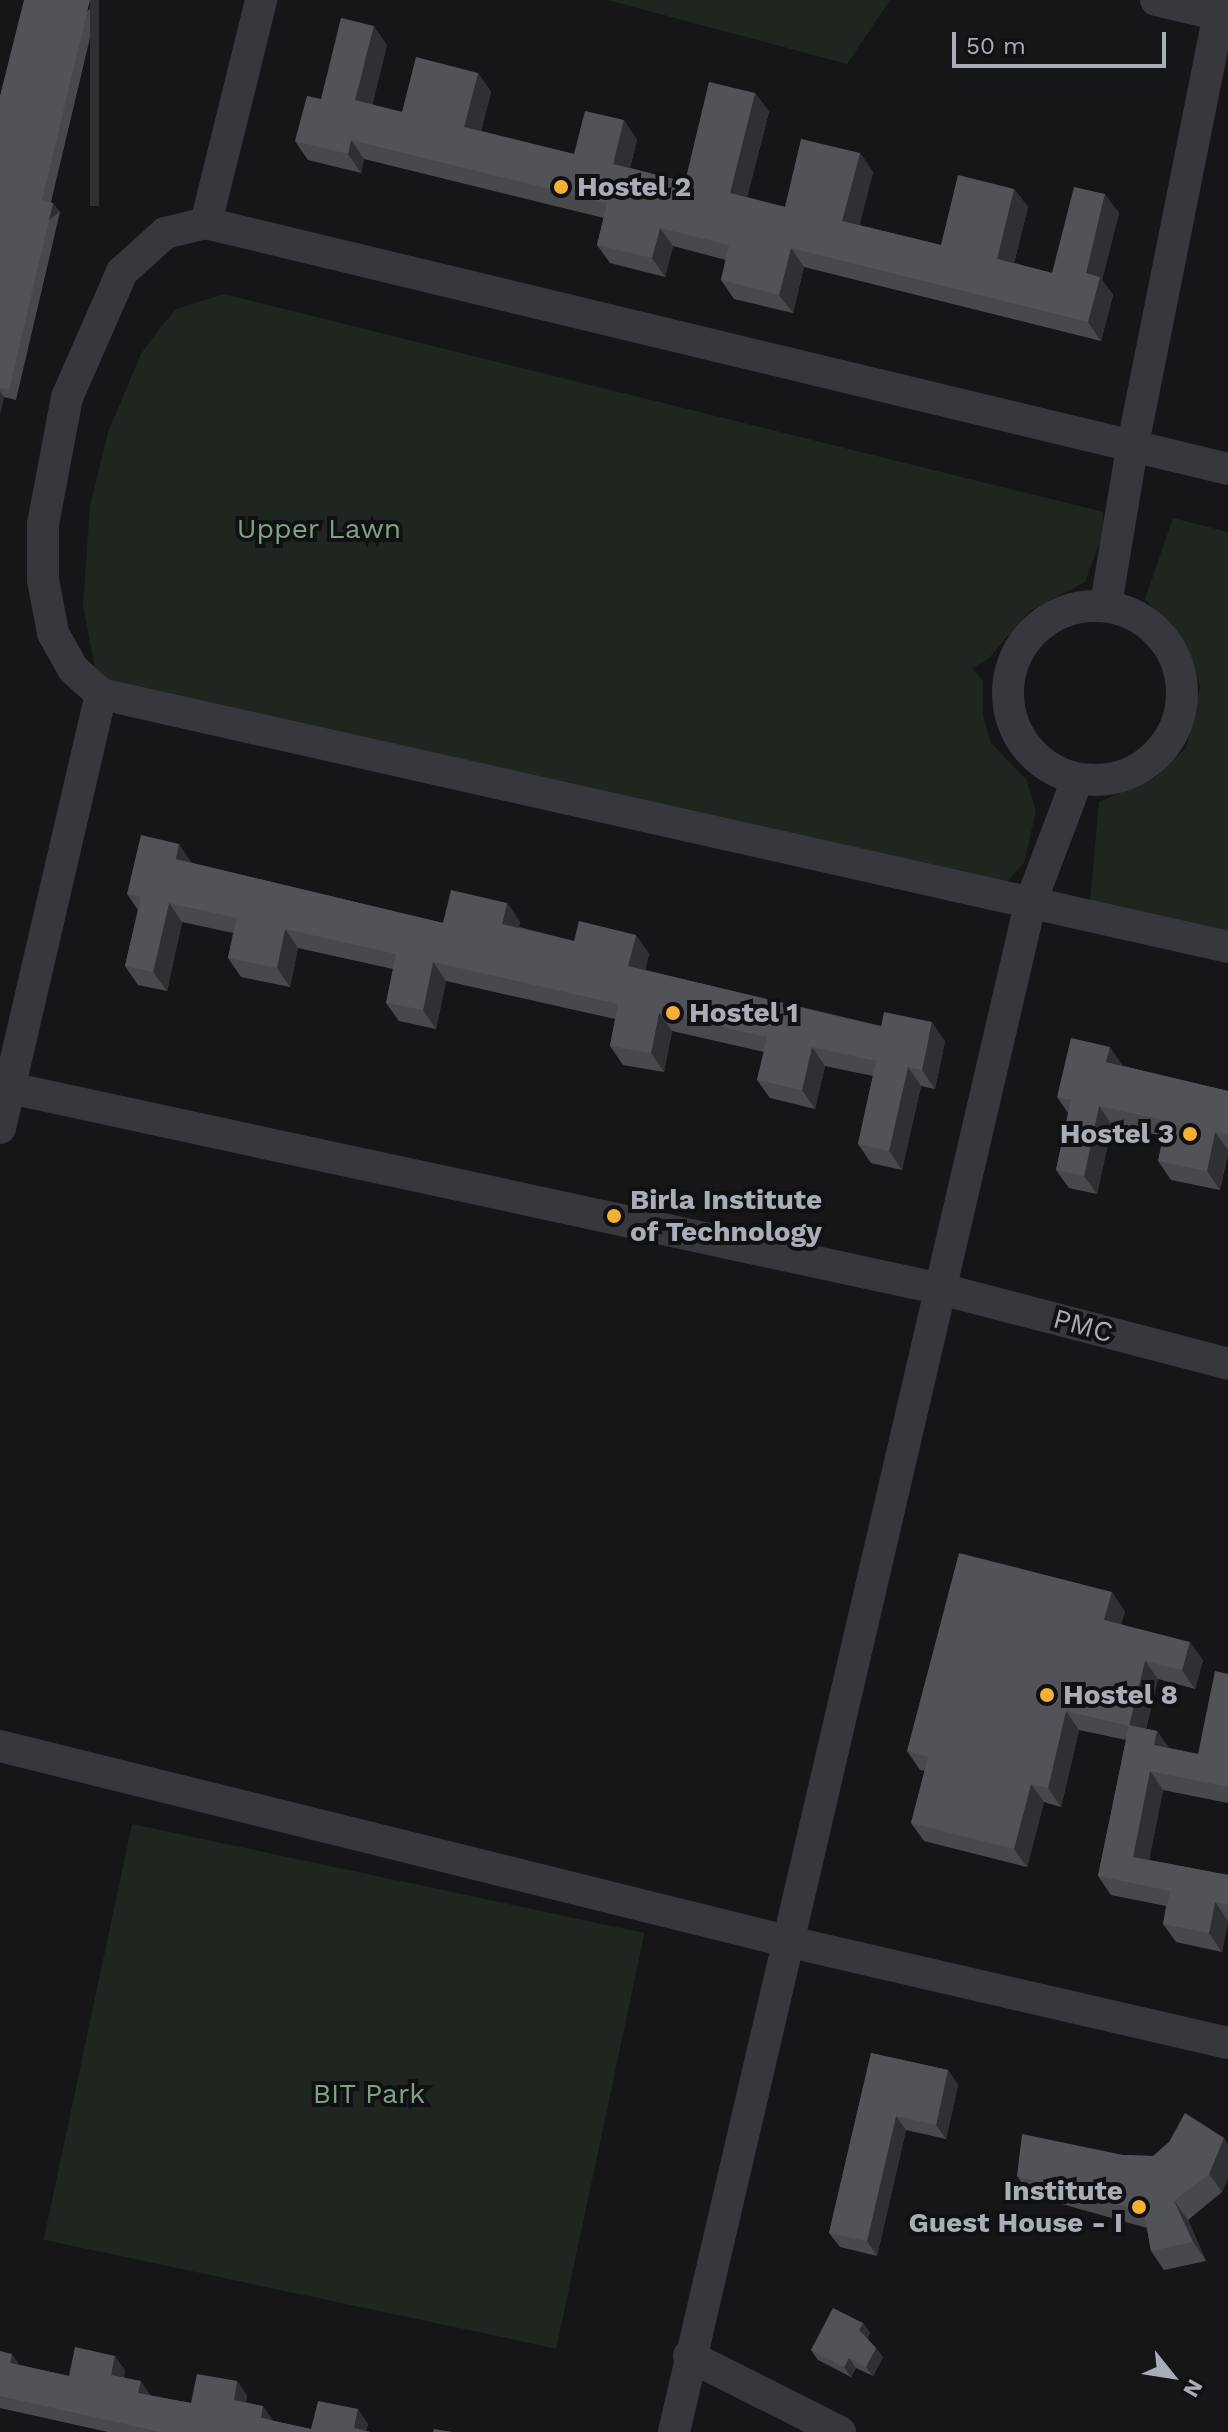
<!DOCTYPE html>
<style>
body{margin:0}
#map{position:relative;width:1228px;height:2432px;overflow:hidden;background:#161618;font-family:"Work Sans",sans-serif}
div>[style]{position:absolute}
.green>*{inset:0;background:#1e261f;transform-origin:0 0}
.minor>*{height:32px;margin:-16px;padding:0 16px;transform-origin:16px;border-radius:16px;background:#37383d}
.minor>.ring{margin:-16px;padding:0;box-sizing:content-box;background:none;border:32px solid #37383d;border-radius:50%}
.wall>*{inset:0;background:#47494d}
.shaded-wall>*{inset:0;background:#2f3033;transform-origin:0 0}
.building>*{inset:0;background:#525359}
.dots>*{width:22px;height:22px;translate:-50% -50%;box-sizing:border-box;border:4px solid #111113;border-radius:50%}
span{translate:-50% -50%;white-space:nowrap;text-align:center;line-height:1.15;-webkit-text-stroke:8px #111113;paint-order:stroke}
.poi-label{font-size:28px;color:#a8adb8;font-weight:700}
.left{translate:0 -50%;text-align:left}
.right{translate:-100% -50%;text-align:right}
.park-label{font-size:28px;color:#7fa381}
.street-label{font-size:28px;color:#a8adb8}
.north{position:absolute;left:1132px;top:2336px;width:80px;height:80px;-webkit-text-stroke:6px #111113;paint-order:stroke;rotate:120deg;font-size:22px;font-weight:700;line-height:32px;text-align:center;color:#a8adb8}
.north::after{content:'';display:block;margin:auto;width:28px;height:36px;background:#a8adb8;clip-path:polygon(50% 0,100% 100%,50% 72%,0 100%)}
.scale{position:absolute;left:952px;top:32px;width:214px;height:36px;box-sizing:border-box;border:4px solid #a8adb8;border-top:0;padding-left:10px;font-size:24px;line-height:28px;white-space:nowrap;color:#a8adb8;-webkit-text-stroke:6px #111113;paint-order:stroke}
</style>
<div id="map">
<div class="green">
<i style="clip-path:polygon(607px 0,890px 0,847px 64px)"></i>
<i style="clip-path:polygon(224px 294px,1103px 512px,1103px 533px,1085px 582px,1030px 611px,988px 659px,972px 668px,983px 681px,983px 716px,991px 743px,1026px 779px,1036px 811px,1024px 863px,1004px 885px,115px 693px,96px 672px,83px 606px,90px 506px,108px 432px,141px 354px,159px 329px,176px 309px)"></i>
<i style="clip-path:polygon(1173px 518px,1228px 532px,1228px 947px,1089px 912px,1099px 802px,1156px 777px,1186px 748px,1195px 713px,1200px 686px,1192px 662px,1172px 628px,1145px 599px)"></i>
<i style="left:132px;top:1824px;width:524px;height:425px;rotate:12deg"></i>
</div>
<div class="minor">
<i style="left:1156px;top:0;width:74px;rotate:13.3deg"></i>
<i style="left:206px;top:223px;width:230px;rotate:-76.1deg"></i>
<i style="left:1228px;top:469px;width:1051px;rotate:-166.47deg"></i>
<i style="left:206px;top:223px;width:42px;rotate:166.3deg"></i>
<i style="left:165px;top:233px;width:58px;rotate:137.8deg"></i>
<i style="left:122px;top:272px;width:137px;rotate:113.7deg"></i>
<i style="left:67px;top:397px;width:129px;rotate:100.7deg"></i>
<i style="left:43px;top:524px;width:56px;rotate:90deg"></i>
<i style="left:43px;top:580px;width:54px;rotate:79.3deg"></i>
<i style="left:53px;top:633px;width:41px;rotate:60.9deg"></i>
<i style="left:73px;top:669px;width:38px;rotate:42deg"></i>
<i style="left:101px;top:694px;width:1155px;rotate:12.65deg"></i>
<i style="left:1106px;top:604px;width:157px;rotate:-80.5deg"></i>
<i style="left:1132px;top:449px;width:458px;rotate:-78.7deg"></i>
<i class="ring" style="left:1008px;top:606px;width:142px;height:142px"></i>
<i style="left:0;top:1086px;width:959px;rotate:12.17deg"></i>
<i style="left:937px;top:1288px;width:301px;rotate:14.6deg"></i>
<i style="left:0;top:1128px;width:446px;rotate:-76.9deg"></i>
<i style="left:0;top:1746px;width:810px;rotate:13.93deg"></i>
<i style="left:786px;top:1941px;width:454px;rotate:13deg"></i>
<i style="left:689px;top:2356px;width:169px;rotate:26.7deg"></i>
<i style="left:674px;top:2432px;width:1569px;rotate:-76.88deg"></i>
<i style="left:1030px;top:904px;width:133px;rotate:-69.2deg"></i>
</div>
<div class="wall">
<i style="clip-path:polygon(99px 0,51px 202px,60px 212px,16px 400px,4px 397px,0 414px,0 96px)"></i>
<i style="clip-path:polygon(387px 45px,372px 105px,402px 112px,478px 73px,491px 92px,481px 131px,574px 154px,637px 139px,630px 168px,685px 182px,755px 93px,769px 112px,747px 197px,785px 207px,860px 153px,873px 172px,859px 225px,941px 245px,1014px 189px,1028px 207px,1014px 263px,1052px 273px,1119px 213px,1102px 280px,1113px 295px,1101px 341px,804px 267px,793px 313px,734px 299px,721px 280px,726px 260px,673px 246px,665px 277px,610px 263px,597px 245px,604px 218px,364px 159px,361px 173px,308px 160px,295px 141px,321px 99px)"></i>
<i style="clip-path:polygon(192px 863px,443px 923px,507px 903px,520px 922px,519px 927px,574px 941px,636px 935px,649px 954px,645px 970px,945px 1041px,935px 1089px,921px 1086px,902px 1170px,871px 1163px,858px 1144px,873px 1076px,825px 1066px,815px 1109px,770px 1098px,757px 1080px,764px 1052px,672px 1031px,664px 1072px,623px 1065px,610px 1046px,615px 1019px,446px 981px,436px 1029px,399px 1021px,386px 1003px,393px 969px,298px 948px,290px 987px,241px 977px,228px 958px,233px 933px,182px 922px,167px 991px,138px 985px,125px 966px,138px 910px,127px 894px)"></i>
<i style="clip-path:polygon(1123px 1066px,1228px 1091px,1228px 1153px,1220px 1190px,1171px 1180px,1158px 1161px,1163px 1136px,1112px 1125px,1097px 1194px,1069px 1188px,1056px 1170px,1068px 1113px,1057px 1097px)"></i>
<i style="clip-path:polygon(1125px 1611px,1121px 1624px,1203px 1660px,1195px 1689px,1158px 1679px,1146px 1729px,1157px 1731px,1169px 1748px,1198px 1754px,1228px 1674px,1228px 1803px,1163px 1790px,1149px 1860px,1228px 1875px,1228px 1921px,1222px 1952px,1176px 1942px,1163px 1924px,1166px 1906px,1111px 1895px,1098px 1876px,1126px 1740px,1079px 1730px,1061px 1807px,1044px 1802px,1027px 1867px,924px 1841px,911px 1823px,925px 1771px,920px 1770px,907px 1751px)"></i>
<i style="clip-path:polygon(871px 2053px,948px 2070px,958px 2085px,946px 2139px,906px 2130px,877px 2256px,840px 2247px,829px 2233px)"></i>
<i style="clip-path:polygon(1228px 2144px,1228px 2178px,1222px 2192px,1188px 2220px,1206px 2261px,1164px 2270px,1151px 2251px,1147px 2228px,1030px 2195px,1017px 2176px,1123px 2155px,1153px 2156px)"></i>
<i style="clip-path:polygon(863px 2323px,870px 2333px,867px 2338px,883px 2357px,873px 2376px,856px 2368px,851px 2377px,818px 2360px,811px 2350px)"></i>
<i style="clip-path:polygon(0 2351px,20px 2365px,69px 2376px,125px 2370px,124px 2377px,151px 2396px,191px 2403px,237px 2381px,247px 2396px,246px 2403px,273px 2421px,311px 2429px,368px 2424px,366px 2431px,370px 2432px,108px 2432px,0 2408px)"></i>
</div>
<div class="shaded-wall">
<i style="left:90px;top:0;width:9px;height:206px"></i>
<i style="clip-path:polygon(374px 26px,387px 45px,369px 119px,355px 100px)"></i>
<i style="clip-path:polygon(478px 73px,491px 92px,477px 146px,464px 127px)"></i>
<i style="clip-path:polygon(755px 93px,769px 112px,743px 212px,730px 193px)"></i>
<i style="clip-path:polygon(624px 120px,637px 139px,626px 183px,613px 164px)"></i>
<i style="clip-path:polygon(351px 140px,364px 159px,361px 173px,348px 154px)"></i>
<i style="clip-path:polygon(860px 153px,873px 172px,856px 240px,842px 221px)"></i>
<i style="clip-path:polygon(1014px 189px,1028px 207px,1010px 278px,997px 259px)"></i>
<i style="clip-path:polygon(1105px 194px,1119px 213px,1102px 280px,1113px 295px,1101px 341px,1088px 322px,1086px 273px)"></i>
<i style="left:53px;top:203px;width:11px;height:192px;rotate:52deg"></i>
<i style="clip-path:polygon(660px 228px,673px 246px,665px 277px,652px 258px)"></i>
<i style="clip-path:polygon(791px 248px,804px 267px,793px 313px,779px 295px)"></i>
<i style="clip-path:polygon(0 391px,4px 397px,0 414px)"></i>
<i style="clip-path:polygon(179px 844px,192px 863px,176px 859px)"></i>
<i style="clip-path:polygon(169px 903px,182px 922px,167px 991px,153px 972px)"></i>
<i style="clip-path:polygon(507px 903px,520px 922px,516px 942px,502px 924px)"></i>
<i style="clip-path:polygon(285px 929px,298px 948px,290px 987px,277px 968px)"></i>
<i style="clip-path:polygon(636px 935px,649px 954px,642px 985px,628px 966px)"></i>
<i style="clip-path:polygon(433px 962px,446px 981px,436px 1029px,423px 1010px)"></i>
<i style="clip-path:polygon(659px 1013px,672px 1031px,664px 1072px,651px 1053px)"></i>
<i style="clip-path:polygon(932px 1022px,945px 1041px,935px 1089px,922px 1070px)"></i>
<i style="clip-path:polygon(812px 1047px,825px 1066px,815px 1109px,802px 1090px)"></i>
<i style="clip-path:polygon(1110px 1047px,1123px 1066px,1106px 1062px)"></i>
<i style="clip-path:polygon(908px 1067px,921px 1086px,902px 1170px,889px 1151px)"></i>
<i style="clip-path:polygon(1099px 1106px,1112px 1125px,1097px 1194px,1084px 1176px)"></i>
<i style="clip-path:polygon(1215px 1132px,1228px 1150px,1220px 1190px,1207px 1171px)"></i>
<i style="clip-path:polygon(1112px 1592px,1125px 1611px,1117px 1638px,1104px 1620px)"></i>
<i style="clip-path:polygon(1190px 1642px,1203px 1660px,1195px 1689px,1182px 1670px)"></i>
<i style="clip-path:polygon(1145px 1661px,1158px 1679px,1142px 1744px,1129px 1726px)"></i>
<i style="clip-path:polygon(1066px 1711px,1079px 1730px,1061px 1807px,1048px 1788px)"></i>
<i style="clip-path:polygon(1157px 1731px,1170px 1750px,1154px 1745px)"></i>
<i style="clip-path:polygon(1150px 1771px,1163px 1790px,1146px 1875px,1133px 1857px)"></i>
<i style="clip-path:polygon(1031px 1784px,1044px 1802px,1027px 1867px,1014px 1849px)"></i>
<i style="clip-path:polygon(1215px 1902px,1228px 1921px,1222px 1952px,1209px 1933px)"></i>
<i style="clip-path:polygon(948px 2070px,958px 2085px,946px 2139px,936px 2125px)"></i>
<i style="clip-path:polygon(896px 2116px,906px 2130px,877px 2256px,867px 2241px)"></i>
<i style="clip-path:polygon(1224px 2138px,1228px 2144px,1228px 2178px,1222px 2192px,1209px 2174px)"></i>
<i style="clip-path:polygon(1174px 2201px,1188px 2220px,1206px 2261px,1193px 2242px)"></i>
<i style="clip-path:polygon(863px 2323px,870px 2333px,866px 2340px,859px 2330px)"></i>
<i style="clip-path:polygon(876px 2348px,883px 2357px,873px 2376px,866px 2367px)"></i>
<i style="clip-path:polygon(12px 2354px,22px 2368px,10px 2363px)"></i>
<i style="clip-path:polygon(115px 2356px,125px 2370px,121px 2389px,111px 2375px)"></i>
<i style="clip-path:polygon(849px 2358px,856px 2368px,851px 2377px,844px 2367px)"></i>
<i style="clip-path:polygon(141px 2381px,151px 2396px,138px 2393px)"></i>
<i style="clip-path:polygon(237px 2381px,247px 2396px,244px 2415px,234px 2400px)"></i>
<i style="clip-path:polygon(263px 2406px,273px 2420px,261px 2418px)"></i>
<i style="clip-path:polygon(358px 2409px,368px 2424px,366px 2432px,354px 2428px)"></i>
</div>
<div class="building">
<i style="clip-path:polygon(24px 0,90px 0,42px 200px,53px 203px,9px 390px,0 388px,0 96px)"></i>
<i style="clip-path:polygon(341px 18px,374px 26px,355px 100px,402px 112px,416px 57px,478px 73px,464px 127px,574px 154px,585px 111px,624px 120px,613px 164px,685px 182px,709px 82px,755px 93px,730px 193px,785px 207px,801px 139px,860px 153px,842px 221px,941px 245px,958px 175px,1014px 189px,997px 259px,1052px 273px,1074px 187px,1105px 194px,1086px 273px,1100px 277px,1088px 322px,791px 248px,779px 295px,721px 280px,729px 245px,660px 228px,652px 258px,597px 245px,607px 203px,351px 140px,348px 154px,295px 141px,307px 96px,321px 99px)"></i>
<i style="clip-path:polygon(141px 835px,179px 844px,176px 859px,443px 923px,451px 890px,507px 903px,502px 924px,574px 941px,579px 921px,636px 935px,628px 966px,881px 1027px,884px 1012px,932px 1022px,922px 1070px,908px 1067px,889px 1151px,858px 1144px,876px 1061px,812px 1047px,802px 1090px,757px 1080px,767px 1037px,659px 1013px,651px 1053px,610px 1046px,618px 1004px,433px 962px,423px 1010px,386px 1003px,396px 954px,285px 929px,277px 968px,228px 958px,237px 918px,169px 903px,153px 972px,125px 966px,141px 897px,127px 894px)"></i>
<i style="clip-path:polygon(1071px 1038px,1110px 1047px,1106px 1062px,1228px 1091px,1228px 1135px,1215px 1132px,1207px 1171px,1158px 1161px,1167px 1121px,1099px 1106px,1084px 1176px,1056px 1170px,1071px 1100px,1057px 1097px)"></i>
<i style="clip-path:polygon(959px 1553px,1112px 1592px,1104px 1620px,1190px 1642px,1182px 1670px,1145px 1661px,1129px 1726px,1066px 1711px,1048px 1788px,1031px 1784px,1014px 1849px,911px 1823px,928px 1757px,907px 1751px)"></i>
<i style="clip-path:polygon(1215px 1671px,1228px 1674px,1228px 1787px,1150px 1771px,1133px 1857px,1228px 1875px,1228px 1905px,1215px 1902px,1209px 1933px,1163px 1924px,1170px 1891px,1098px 1876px,1129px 1725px,1157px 1731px,1154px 1745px,1198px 1754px)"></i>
<i style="clip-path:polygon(871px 2053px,948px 2070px,936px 2125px,896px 2116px,867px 2241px,829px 2233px)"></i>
<i style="clip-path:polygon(1185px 2113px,1224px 2138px,1209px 2174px,1174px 2201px,1193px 2242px,1151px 2251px,1144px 2212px,1017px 2176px,1022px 2134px,1123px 2155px,1153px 2156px,1169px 2142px)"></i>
<i style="clip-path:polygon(833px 2308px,863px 2323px,859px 2330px,876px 2348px,866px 2367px,849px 2358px,844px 2367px,811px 2350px)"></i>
<i style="clip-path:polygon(75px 2347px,115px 2356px,111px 2375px,141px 2381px,138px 2393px,191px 2403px,197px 2374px,237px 2381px,234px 2400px,263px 2406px,261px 2418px,311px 2429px,318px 2401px,358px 2409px,354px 2428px,370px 2432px,161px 2432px,0 2396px,0 2351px,12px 2354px,10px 2363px,69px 2376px)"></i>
<i style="clip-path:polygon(434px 2429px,453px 2432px,433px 2432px)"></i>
</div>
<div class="dots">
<i style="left:561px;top:187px;background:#f2b134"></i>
<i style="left:673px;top:1013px;background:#f2b134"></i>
<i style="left:1190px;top:1134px;background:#f2b134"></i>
<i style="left:614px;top:1216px;background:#f2b134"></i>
<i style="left:1047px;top:1695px;background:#f2b134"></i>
<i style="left:1139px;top:2207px;background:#f2b134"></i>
</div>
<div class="poi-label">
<span class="left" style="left:577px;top:187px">Hostel 2</span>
<span class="left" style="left:689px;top:1013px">Hostel 1</span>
<span class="right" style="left:1174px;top:1134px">Hostel 3</span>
<span class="left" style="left:630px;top:1216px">Birla Institute<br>of Technology</span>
<span class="left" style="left:1063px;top:1695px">Hostel 8</span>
<span class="right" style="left:1123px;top:2207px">Institute<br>Guest House - I</span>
</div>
<div class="park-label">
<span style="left:319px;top:529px">Upper Lawn</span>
<span style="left:369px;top:2094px">BIT Park</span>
</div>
<div class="street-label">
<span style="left:1083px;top:1326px;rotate:15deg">PMC</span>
</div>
<div class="north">N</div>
<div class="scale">50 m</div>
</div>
